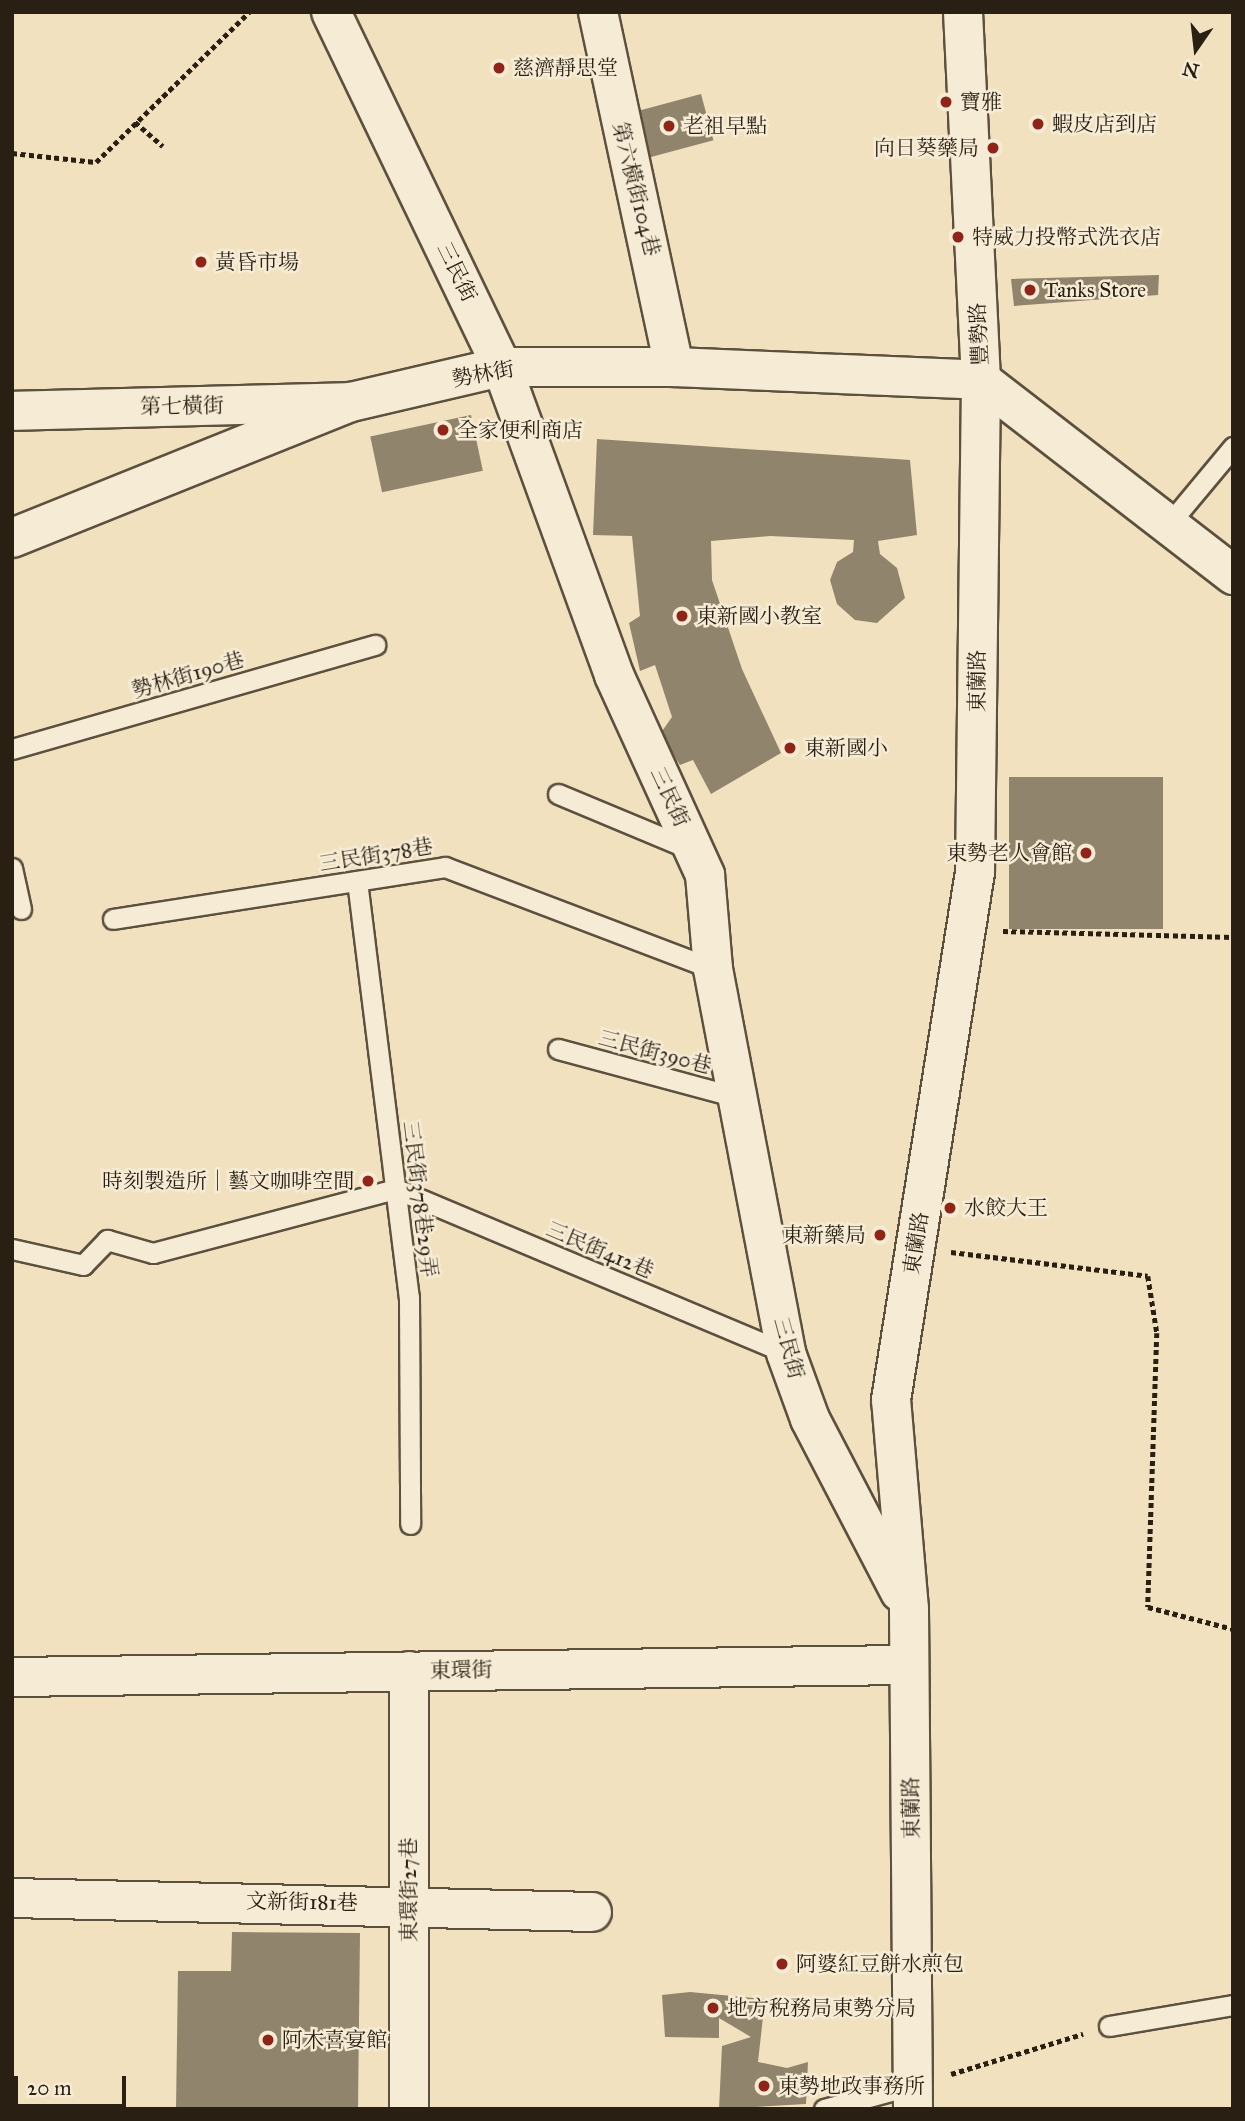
<!DOCTYPE html>
<meta charset="utf-8">
<style>
body{margin:0}
#map{position:relative;width:1245px;height:2121px;overflow:hidden;background:#f1e1bf;font-family:"IM FELL Great Primer","Noto Serif TC",serif}
div>[style]{position:absolute}
.building>*{inset:0;background:#91846c;transform-origin:0 0}
.path>*{height:4.5px;margin-top:-2.25px;transform-origin:0;background:repeating-linear-gradient(90deg,#2a1f13 0 5px,transparent 0 8.5px)}
.roads{filter:drop-shadow(2px 0 #5c503e) drop-shadow(-2px 0 #5c503e) drop-shadow(0 2px #5c503e) drop-shadow(0 -2px #5c503e)}
.service>*{height:19px;margin:-9.5px;padding:0 9.5px;transform-origin:9.5px;border-radius:9.5px;background:#f6ecd5}
.minor>*{height:38px;margin:-19px;padding:0 19px;transform-origin:19px;border-radius:19px;background:#f6ecd5}
.tertiary>*{height:38px;margin:-19px;padding:0 19px;transform-origin:19px;border-radius:19px;background:#f6ecd5}
.dots>*{width:19px;height:19px;translate:-50% -50%;box-sizing:border-box;border:4px solid #f6ecd5;border-radius:50%}
span{translate:-50% -50%;white-space:nowrap;text-align:center;line-height:1.15;-webkit-text-stroke:5px #f6ecd5;paint-order:stroke}
.poi-label{font-size:21px;color:#2a1f13}
.left{translate:0 -50%;text-align:left}
.right{translate:-100% -50%;text-align:right}
.street-label{font-size:21px;color:#2a1f13}
.frame{position:absolute;inset:0;border:14px solid #2a1f13;pointer-events:none}
.north{position:absolute;left:1161px;top:14px;width:70px;height:70px;-webkit-text-stroke:5px #f6ecd5;paint-order:stroke;rotate:194deg;font-size:19px;font-weight:700;line-height:28px;text-align:center;color:#2a1f13}
.north::after{content:'';display:block;margin:auto;width:24px;height:32px;background:#2a1f13;clip-path:polygon(50% 0,100% 100%,50% 72%,0 100%)}
.scale{position:absolute;left:14px;top:2076px;width:112px;height:32px;box-sizing:border-box;border:4px solid #2a1f13;border-top:0;padding-left:9px;font-size:21px;line-height:24px;white-space:nowrap;color:#2a1f13;-webkit-text-stroke:5px #f6ecd5;paint-order:stroke}
</style>
<div id="map">
<div class="building">
<i style="left:701px;top:94px;width:48px;height:78px;rotate:75deg"></i>
<i style="clip-path:polygon(1159px 275px,1158px 295px,1014px 306px,1011px 279px)"></i>
<i style="left:471px;top:415px;width:57px;height:103px;rotate:78deg"></i>
<i style="clip-path:polygon(597px 439px,910px 460px,917px 535px,878px 541px,880px 554px,897px 568px,905px 598px,877px 623px,855px 620px,837px 604px,830px 580px,837px 562px,853px 552px,854px 540px,770px 536px,711px 541px,712px 580px,742px 669px,781px 753px,711px 794px,693px 760px,680px 765px,660px 734px,672px 717px,655px 665px,640px 671px,629px 623px,640px 616px,632px 536px,593px 535px)"></i>
<i style="left:1163px;top:777px;width:152px;height:154px;rotate:90deg"></i>
<i style="clip-path:polygon(232px 1932px,360px 1933px,358px 2109px,176px 2109px,178px 1971px,231px 1971px)"></i>
<i style="clip-path:polygon(690px 1992px,765px 1999px,758px 2062px,787px 2068px,808px 2062px,806px 2104px,719px 2109px,722px 2046px,751px 2037px,719px 2018px,719px 2038px,665px 2037px,662px 1995px)"></i>
</div>
<div class="path">
<i style="left:135px;top:122px;width:37px;rotate:41deg"></i>
<i style="left:12px;top:153px;width:84px;rotate:6.1deg"></i>
<i style="left:96px;top:162px;width:214px;rotate:-44.4deg"></i>
<i style="left:1003px;top:931px;width:230px;rotate:1.5deg"></i>
<i style="left:951px;top:1252px;width:198px;rotate:6.9deg"></i>
<i style="left:1148px;top:1276px;width:58px;rotate:81deg"></i>
<i style="left:1157px;top:1333px;width:274px;rotate:91.9deg"></i>
<i style="left:1148px;top:1607px;width:88px;rotate:14.5deg"></i>
<i style="left:951px;top:2074px;width:138px;rotate:-16.9deg"></i>
</div>
<div class="roads">
<div class="service">
<i style="left:1168px;top:525px;width:102px;rotate:-50.2deg"></i>
<i style="left:12px;top:749px;width:378px;rotate:-16deg"></i>
<i style="left:558px;top:794px;width:143px;rotate:22.6deg"></i>
<i style="left:12px;top:868px;width:42px;rotate:77.6deg"></i>
<i style="left:357px;top:881px;width:419px;rotate:82.9deg"></i>
<i style="left:409px;top:1297px;width:227px;rotate:89.7deg"></i>
<i style="left:113px;top:919px;width:336px;rotate:-8.9deg"></i>
<i style="left:445px;top:867px;width:287px;rotate:20.8deg"></i>
<i style="left:558px;top:1049px;width:188px;rotate:15.1deg"></i>
<i style="left:12px;top:1249px;width:73px;rotate:12.7deg"></i>
<i style="left:83px;top:1265px;width:35px;rotate:-46deg"></i>
<i style="left:107px;top:1240px;width:48px;rotate:15.8deg"></i>
<i style="left:153px;top:1253px;width:251px;rotate:-14.8deg"></i>
<i style="left:396px;top:1189px;width:423px;rotate:22.8deg"></i>
<i style="left:1109px;top:2026px;width:126px;rotate:-9.6deg"></i>
<i style="left:824px;top:2109px;width:92px;rotate:-15.1deg"></i>
</div>
<div class="minor">
<i style="left:598px;top:12px;width:363px;rotate:77.9deg"></i>
<i style="left:12px;top:411px;width:334px;rotate:-1.5deg"></i>
<i style="left:12px;top:1677px;width:897px;rotate:-0.77deg"></i>
<i style="left:12px;top:1898px;width:580px;rotate:1.38deg"></i>
<i style="left:409px;top:2109px;width:438px;rotate:-90deg"></i>
</div>
<div class="tertiary">
<i style="left:331px;top:12px;width:394px;rotate:64.3deg"></i>
<i style="left:502px;top:367px;width:328px;rotate:70deg"></i>
<i style="left:614px;top:675px;width:220px;rotate:65.5deg"></i>
<i style="left:705px;top:875px;width:94px;rotate:85.1deg"></i>
<i style="left:713px;top:969px;width:391px;rotate:79.2deg"></i>
<i style="left:786px;top:1353px;width:70px;rotate:70deg"></i>
<i style="left:810px;top:1419px;width:195px;rotate:62.5deg"></i>
<i style="left:981px;top:380px;width:319px;rotate:37.7deg"></i>
<i style="left:12px;top:538px;width:365px;rotate:-21.9deg"></i>
<i style="left:351px;top:402px;width:155px;rotate:-13.1deg"></i>
<i style="left:502px;top:367px;width:172px"></i>
<i style="left:674px;top:367px;width:307px;rotate:2.4deg"></i>
<i style="left:913px;top:2109px;width:500px;rotate:-90.46deg"></i>
<i style="left:909px;top:1609px;width:210px;rotate:-94.9deg"></i>
<i style="left:891px;top:1400px;width:535px;rotate:-80.96deg"></i>
<i style="left:975px;top:872px;width:492px;rotate:-89.3deg"></i>
<i style="left:981px;top:380px;width:368px;rotate:-92.8deg"></i>
</div>
</div>
<div class="dots">
<i style="left:499px;top:68px;background:#8f2418"></i>
<i style="left:946px;top:102px;background:#8f2418"></i>
<i style="left:1038px;top:124px;background:#8f2418"></i>
<i style="left:669px;top:126px;background:#8f2418"></i>
<i style="left:993px;top:148px;background:#8f2418"></i>
<i style="left:958px;top:237px;background:#8f2418"></i>
<i style="left:201px;top:262px;background:#8f2418"></i>
<i style="left:1030px;top:290px;background:#8f2418"></i>
<i style="left:443px;top:430px;background:#8f2418"></i>
<i style="left:682px;top:616px;background:#8f2418"></i>
<i style="left:790px;top:748px;background:#8f2418"></i>
<i style="left:1086px;top:853px;background:#8f2418"></i>
<i style="left:368px;top:1181px;background:#8f2418"></i>
<i style="left:950px;top:1208px;background:#8f2418"></i>
<i style="left:880px;top:1235px;background:#8f2418"></i>
<i style="left:782px;top:1964px;background:#8f2418"></i>
<i style="left:713px;top:2008px;background:#8f2418"></i>
<i style="left:268px;top:2040px;background:#8f2418"></i>
<i style="left:764px;top:2086px;background:#8f2418"></i>
</div>
<div class="poi-label">
<span class="left" style="left:513px;top:68px">慈濟靜思堂</span>
<span class="left" style="left:960px;top:102px">寶雅</span>
<span class="left" style="left:1052px;top:124px">蝦皮店到店</span>
<span class="left" style="left:683px;top:126px">老祖早點</span>
<span class="right" style="left:979px;top:148px">向日葵藥局</span>
<span class="left" style="left:972px;top:237px">特威力投幣式洗衣店</span>
<span class="left" style="left:215px;top:262px">黃昏市場</span>
<span class="left" style="left:1044px;top:290px">Tanks Store</span>
<span class="left" style="left:457px;top:430px">全家便利商店</span>
<span class="left" style="left:696px;top:616px">東新國小教室</span>
<span class="left" style="left:804px;top:748px">東新國小</span>
<span class="right" style="left:1072px;top:853px">東勢老人會館</span>
<span class="right" style="left:354px;top:1181px">時刻製造所｜藝文咖啡空間</span>
<span class="left" style="left:964px;top:1208px">水餃大王</span>
<span class="right" style="left:866px;top:1235px">東新藥局</span>
<span class="left" style="left:796px;top:1964px">阿婆紅豆餅水煎包</span>
<span class="left" style="left:727px;top:2008px">地方稅務局東勢分局</span>
<span class="left" style="left:282px;top:2040px">阿木喜宴館</span>
<span class="left" style="left:778px;top:2086px">東勢地政事務所</span>
</div>
<div class="street-label">
<span style="left:636px;top:189px;rotate:76deg">第六橫街104巷</span>
<span style="left:457px;top:272px;rotate:64deg">三民街</span>
<span style="left:979px;top:334px;rotate:-93deg">豐勢路</span>
<span style="left:483px;top:374px;rotate:-10deg">勢林街</span>
<span style="left:182px;top:406px;rotate:-1deg">第七橫街</span>
<span style="left:188px;top:675px;rotate:-16deg">勢林街190巷</span>
<span style="left:977px;top:681px;rotate:-90deg">東蘭路</span>
<span style="left:670px;top:797px;rotate:65deg">三民街</span>
<span style="left:376px;top:855px;rotate:-9deg">三民街378巷</span>
<span style="left:655px;top:1052px;rotate:15deg">三民街390巷</span>
<span style="left:420px;top:1199px;rotate:83deg">三民街378巷29弄</span>
<span style="left:916px;top:1243px;rotate:-81deg">東蘭路</span>
<span style="left:600px;top:1250px;rotate:23deg">三民街412巷</span>
<span style="left:789px;top:1348px;rotate:75deg">三民街</span>
<span style="left:461px;top:1670px;rotate:-1deg">東環街</span>
<span style="left:911px;top:1808px;rotate:-91deg">東蘭路</span>
<span style="left:409px;top:1890px;rotate:-90deg">東環街27巷</span>
<span style="left:302px;top:1902px;rotate:1deg">文新街181巷</span>
</div>
<div class="frame"></div>
<div class="north">N</div>
<div class="scale">20 m</div>
</div>
